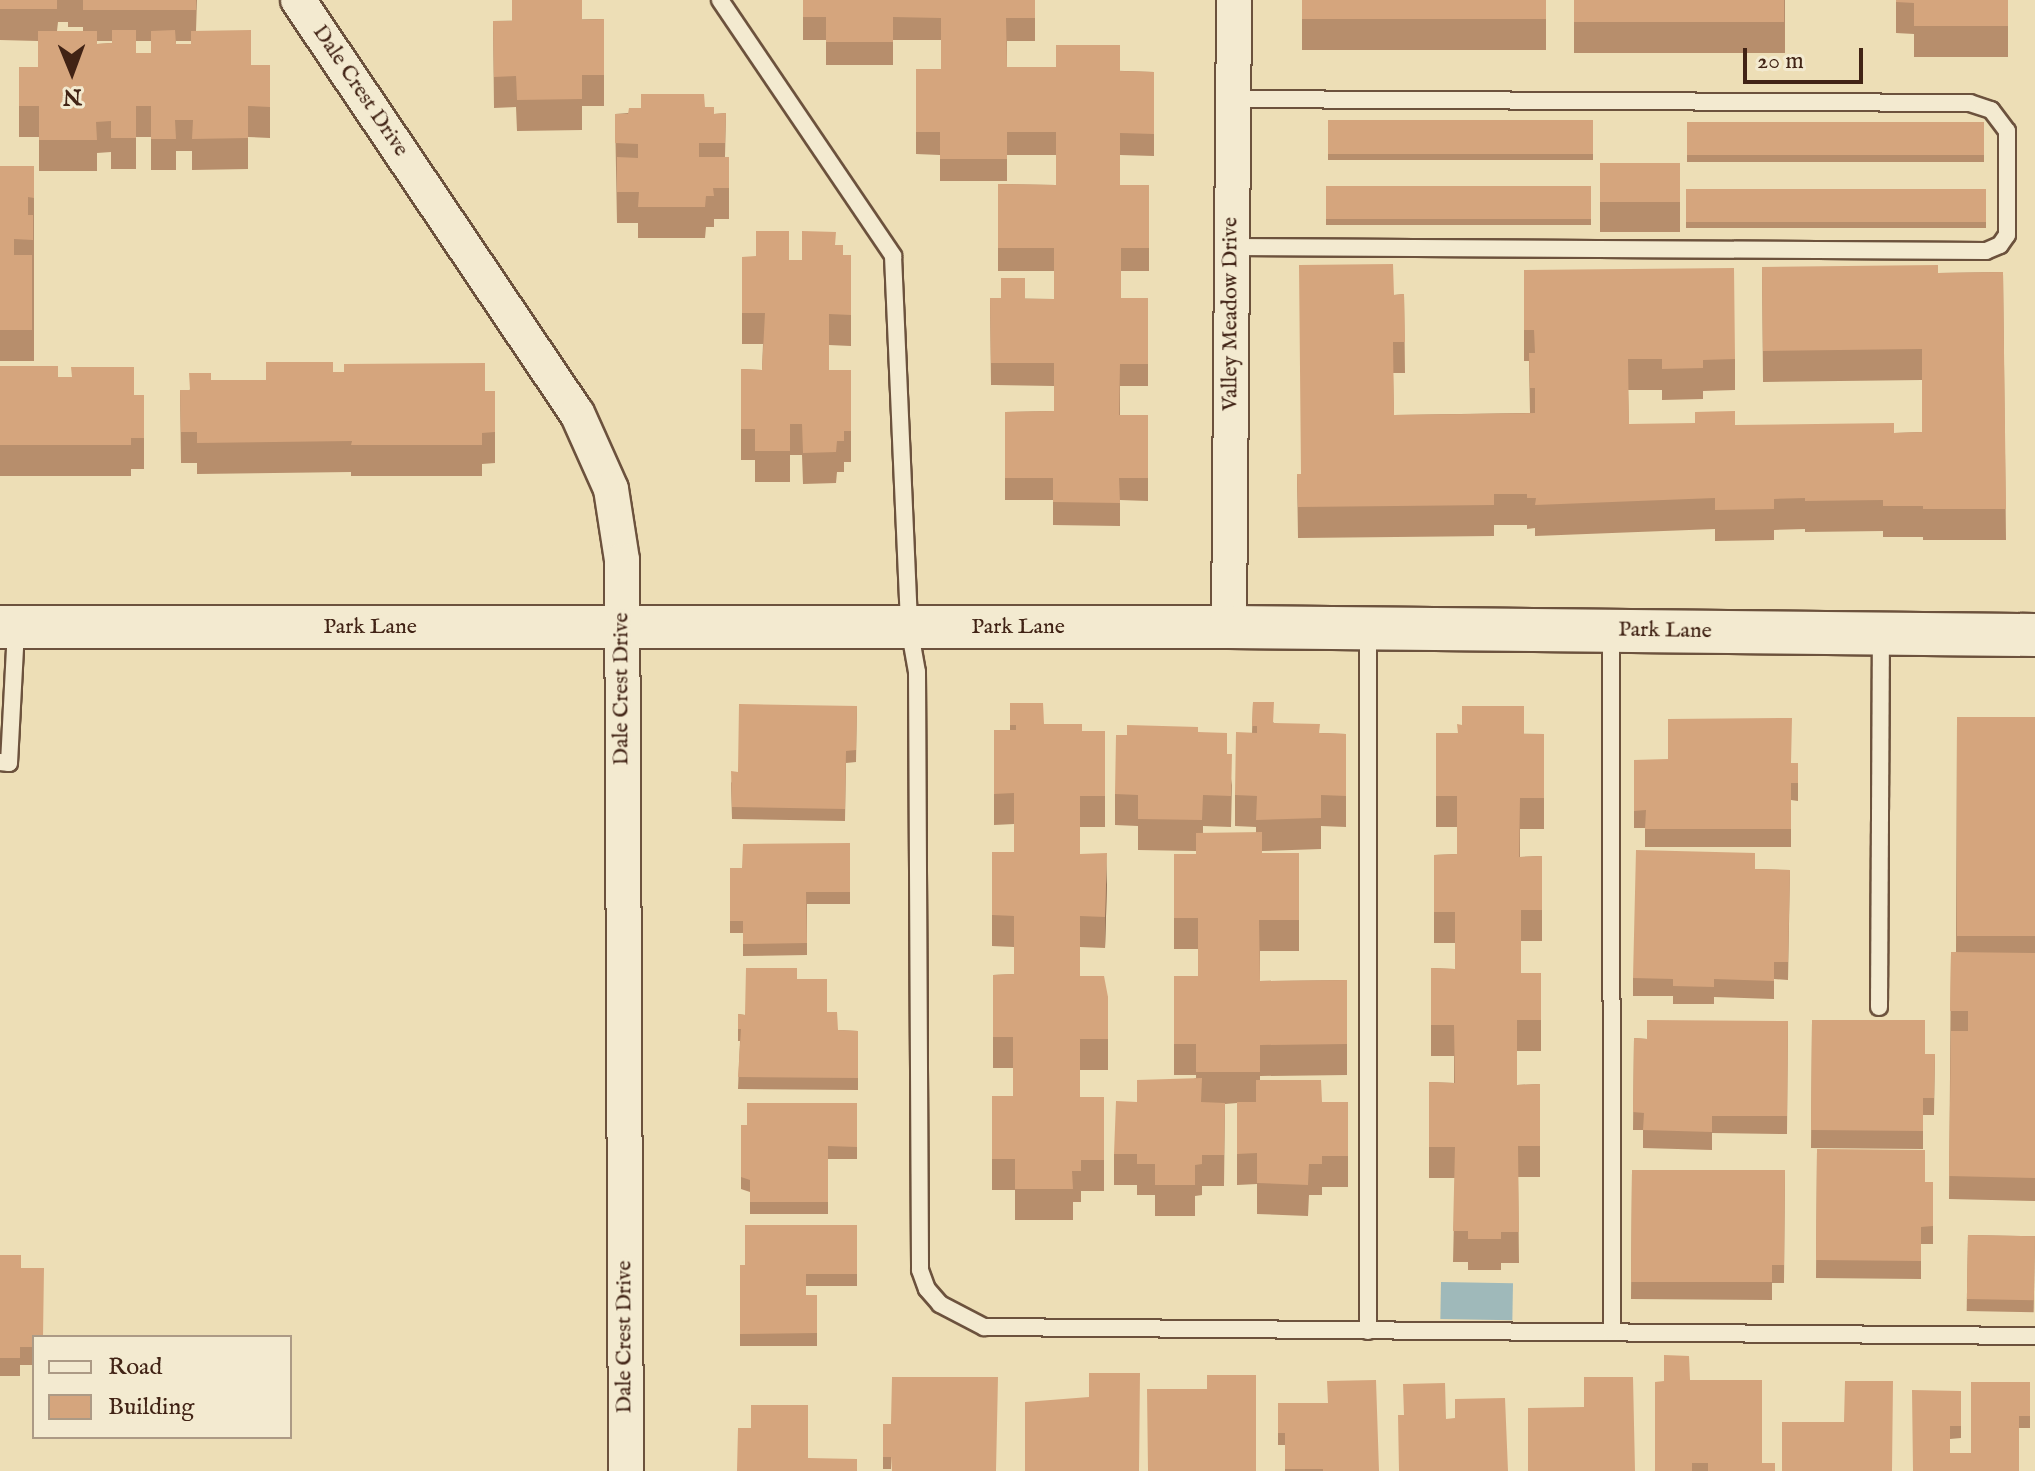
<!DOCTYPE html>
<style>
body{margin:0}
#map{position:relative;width:2035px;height:1471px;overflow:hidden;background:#eddeb6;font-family:"IM FELL English",serif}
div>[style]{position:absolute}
.water>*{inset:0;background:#9fb9ba;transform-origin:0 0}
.roads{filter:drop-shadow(2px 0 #6c523d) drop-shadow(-2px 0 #6c523d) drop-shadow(0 2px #6c523d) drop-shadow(0 -2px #6c523d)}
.service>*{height:16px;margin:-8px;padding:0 8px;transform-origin:8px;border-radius:8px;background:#f3ead0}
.minor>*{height:34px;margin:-17px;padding:0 17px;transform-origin:17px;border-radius:17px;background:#f3ead0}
.tertiary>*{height:42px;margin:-21px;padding:0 21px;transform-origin:21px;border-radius:21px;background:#f3ead0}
.wall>*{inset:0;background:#b78e6c;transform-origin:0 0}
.shaded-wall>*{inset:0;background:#957458}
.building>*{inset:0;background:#d5a57d;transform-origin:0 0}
span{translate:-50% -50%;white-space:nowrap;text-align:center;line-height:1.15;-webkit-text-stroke:6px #f3ead0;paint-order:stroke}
.street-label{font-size:22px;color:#412315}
.legend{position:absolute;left:32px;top:1335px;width:260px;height:104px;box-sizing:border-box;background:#f3ead0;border:2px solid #ac9a85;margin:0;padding:10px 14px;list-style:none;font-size:24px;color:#412315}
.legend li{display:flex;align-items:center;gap:16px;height:40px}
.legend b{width:40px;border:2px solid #ac9a85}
.north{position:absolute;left:32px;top:32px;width:80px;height:80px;-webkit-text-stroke:6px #f3ead0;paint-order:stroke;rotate:179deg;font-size:22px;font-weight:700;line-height:32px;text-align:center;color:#412315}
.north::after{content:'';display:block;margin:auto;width:28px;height:36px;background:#412315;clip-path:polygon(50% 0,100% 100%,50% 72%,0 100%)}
.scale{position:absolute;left:1743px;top:48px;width:120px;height:36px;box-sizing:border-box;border:4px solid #412315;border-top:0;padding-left:10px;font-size:24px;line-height:28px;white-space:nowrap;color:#412315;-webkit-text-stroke:6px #f3ead0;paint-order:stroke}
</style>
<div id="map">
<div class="water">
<i style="left:1441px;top:1282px;width:72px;height:37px;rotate:1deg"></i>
</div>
<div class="roads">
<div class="service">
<i style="left:720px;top:0;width:309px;rotate:55.9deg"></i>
<i style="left:893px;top:256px;width:371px;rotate:87.5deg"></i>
<i style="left:909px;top:627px;width:46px;rotate:79.9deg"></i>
<i style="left:917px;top:672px;width:598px;rotate:89.71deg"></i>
<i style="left:920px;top:1270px;width:20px;rotate:70deg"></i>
<i style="left:927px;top:1289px;width:20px;rotate:49deg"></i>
<i style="left:940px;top:1304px;width:50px;rotate:27.6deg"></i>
<i style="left:984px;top:1327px;width:1051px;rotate:0.49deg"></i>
<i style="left:1232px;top:247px;width:754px;rotate:0.3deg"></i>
<i style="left:1986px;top:251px;width:15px;rotate:-23deg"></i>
<i style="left:2000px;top:245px;width:12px;rotate:-55deg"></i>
<i style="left:2007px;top:235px;width:104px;rotate:-90deg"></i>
<i style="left:2007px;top:131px;width:26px;rotate:-127deg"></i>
<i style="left:1991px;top:110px;width:22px;rotate:-162deg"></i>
<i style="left:1970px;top:103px;width:737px;rotate:-179.69deg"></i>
<i style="left:1611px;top:632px;width:700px;rotate:89.92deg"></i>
<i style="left:0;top:762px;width:9px;rotate:6deg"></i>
<i style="left:9px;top:763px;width:134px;rotate:-87deg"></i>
<i style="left:1879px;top:1007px;width:372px;rotate:-89.7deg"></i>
<i style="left:1368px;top:1331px;width:702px;rotate:-90deg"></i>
</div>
<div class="minor">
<i style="left:298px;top:0;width:498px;rotate:56deg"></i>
<i style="left:577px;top:413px;width:83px;rotate:65.9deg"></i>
<i style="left:611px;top:489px;width:72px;rotate:81.2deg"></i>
<i style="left:622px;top:560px;width:911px;rotate:89.75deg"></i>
<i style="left:1229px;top:627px;width:627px;rotate:-89.54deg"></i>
</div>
<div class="tertiary">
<i style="left:0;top:627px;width:1229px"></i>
<i style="left:1229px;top:627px;width:806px;rotate:0.57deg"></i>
</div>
</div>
<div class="wall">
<i style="clip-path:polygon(evenodd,0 0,197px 0,196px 31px,251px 65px,270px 65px,270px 138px,248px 137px,248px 169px,192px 170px,192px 151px,176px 151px,176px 170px,151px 170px,151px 137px,136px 137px,136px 169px,111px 169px,111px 152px,97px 153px,97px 171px,39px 171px,39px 137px,19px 137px,19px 67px,38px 67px,38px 41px,0 40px,0 0,58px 22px,68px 22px,68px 27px,83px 27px,83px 31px,57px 31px,58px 22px,0 0,97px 41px,112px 41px,112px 43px,97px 44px,97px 41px,0 0,136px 41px,151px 41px,151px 53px,136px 53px,136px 41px,0 0,176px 41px,191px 41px,191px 44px,176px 44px,176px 41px)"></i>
<i style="clip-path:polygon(803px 0,1035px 0,1035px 41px,1007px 41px,1007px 67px,1154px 72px,1154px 156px,1120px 155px,1120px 185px,1149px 185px,1149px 271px,1121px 271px,1121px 298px,1148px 298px,1148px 386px,1120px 386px,1120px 415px,1148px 438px,1148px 501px,1120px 500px,1120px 526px,1053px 525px,1053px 500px,1005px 500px,1005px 412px,1054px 411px,1054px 386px,991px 385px,990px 298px,1054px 299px,1054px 271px,998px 271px,998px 184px,1056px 185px,1056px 155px,1007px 155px,1007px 181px,940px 181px,940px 155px,916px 154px,916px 69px,941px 69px,941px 40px,893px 40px,893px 65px,826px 65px,826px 40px,803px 40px)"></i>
<i style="left:1302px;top:0;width:244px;height:50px"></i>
<i style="left:1574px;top:0;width:211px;height:53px"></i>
<i style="clip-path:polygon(1896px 0,2008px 0,2008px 57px,1914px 57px,1914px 34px,1896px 33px)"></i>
<i style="clip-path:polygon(604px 19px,604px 106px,582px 106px,582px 130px,517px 131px,516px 107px,494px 108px,493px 21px)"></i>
<i style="clip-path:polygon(705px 107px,714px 114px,726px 113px,725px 157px,729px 157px,729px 219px,714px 219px,714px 227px,706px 227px,705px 238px,638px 238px,638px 223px,617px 223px,615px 114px)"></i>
<i style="left:1328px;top:120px;width:265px;height:40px"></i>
<i style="left:1687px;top:122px;width:297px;height:40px"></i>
<i style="left:1600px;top:163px;width:80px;height:69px"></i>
<i style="left:0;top:166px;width:34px;height:195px"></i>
<i style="left:1326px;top:186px;width:265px;height:39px"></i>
<i style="left:1686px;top:189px;width:300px;height:39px"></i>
<i style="clip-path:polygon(836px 245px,843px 255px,851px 315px,851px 346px,829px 345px,829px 370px,851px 370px,851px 462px,844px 462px,844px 472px,837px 472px,836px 483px,803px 484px,802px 455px,790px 455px,790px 482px,755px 482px,755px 460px,741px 460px,741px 369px,762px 370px,763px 344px,742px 344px,742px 257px,789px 260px,802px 260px)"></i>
<i style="clip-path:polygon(1762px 267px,1938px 273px,2003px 272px,2006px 540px,1923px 540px,1923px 537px,1883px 537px,1883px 531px,1805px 532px,1805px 529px,1774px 530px,1774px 540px,1715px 541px,1715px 529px,1535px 536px,1535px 528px,1527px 529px,1527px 525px,1494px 525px,1494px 536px,1298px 538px,1297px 474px,1301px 474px,1394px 295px,1404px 294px,1405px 373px,1393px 373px,1394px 415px,1530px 413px,1529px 361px,1524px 361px,1524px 270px,1735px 359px,1735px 390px,1703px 391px,1703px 399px,1662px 400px,1662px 390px,1628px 390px,1629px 424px,1735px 425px,1894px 433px,1922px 432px,1922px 380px,1763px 382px)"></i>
<i style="clip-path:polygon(0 366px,58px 377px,134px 395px,144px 395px,144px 469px,131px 469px,131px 476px,0 476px)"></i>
<i style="clip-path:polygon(333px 372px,485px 391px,495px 391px,495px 463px,482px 464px,482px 476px,351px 476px,351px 472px,197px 474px,197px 463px,181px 463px,180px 390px,189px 390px,211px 380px,266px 380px)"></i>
<i style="clip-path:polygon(1253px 702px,1274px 723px,1320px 733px,1346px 734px,1346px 827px,1321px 826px,1321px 849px,1262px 851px,1262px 853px,1299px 853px,1299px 951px,1260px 951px,1260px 981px,1347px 980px,1347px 1075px,1260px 1076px,1260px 1080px,1322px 1102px,1348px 1102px,1348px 1187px,1322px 1187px,1322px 1195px,1309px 1195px,1308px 1216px,1257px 1214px,1257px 1184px,1237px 1185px,1237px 1103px,1225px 1104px,1224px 1186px,1202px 1186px,1202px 1195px,1195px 1196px,1195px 1216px,1155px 1216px,1155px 1195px,1137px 1195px,1137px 1185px,1114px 1185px,1114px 1154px,1137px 1102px,1196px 1078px,1196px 1075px,1174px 1075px,1174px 976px,1198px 976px,1198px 949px,1174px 949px,1174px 854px,1196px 854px,1196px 851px,1138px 850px,1138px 826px,1115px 825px,1115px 794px,1127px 735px,1198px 732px,1227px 754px,1232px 785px,1231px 827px,1203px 826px,1203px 833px,1256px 833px,1256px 827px,1235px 826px,1235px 795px,1252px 733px)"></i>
<i style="clip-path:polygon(1010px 703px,1044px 724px,1082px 731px,1105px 731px,1105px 827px,1080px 827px,1080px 854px,1107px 884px,1105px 948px,1080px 947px,1080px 976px,1108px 997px,1108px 1070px,1080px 1070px,1080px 1097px,1104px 1097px,1104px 1191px,1081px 1191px,1081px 1202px,1073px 1202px,1073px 1220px,1015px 1220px,1015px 1190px,992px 1190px,992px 1096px,1013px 1096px,1013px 1068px,993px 1068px,993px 975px,1014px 974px,1014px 947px,992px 946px,992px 852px,1014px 852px,1014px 824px,994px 825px,994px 730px,1010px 730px)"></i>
<i style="clip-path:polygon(857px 706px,856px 762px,846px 763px,845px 821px,732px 819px,731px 783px,738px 772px)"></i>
<i style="clip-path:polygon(1957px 717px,2035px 717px,2035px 1201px,1949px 1199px,1951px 952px,1956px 952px)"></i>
<i style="clip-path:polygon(1436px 733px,1544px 734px,1544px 829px,1520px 829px,1520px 857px,1542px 856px,1542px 941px,1521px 941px,1521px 973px,1541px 973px,1541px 1051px,1517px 1051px,1517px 1085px,1540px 1084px,1540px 1177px,1518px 1177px,1519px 1263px,1501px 1263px,1501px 1270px,1468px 1270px,1468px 1262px,1453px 1262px,1455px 1178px,1429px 1178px,1429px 1082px,1454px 1083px,1454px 1056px,1431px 1056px,1431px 968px,1455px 969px,1455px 943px,1434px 943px,1434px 855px,1457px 854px,1457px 827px,1436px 827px)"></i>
<i style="clip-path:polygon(1634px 760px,1791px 763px,1798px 781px,1798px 801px,1791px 800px,1791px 847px,1645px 847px,1645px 828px,1634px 828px)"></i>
<i style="clip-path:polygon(850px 843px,850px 904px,807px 904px,807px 955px,743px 956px,743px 933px,730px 933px,730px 868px,742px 868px)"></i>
<i style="clip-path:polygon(1755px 869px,1790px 870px,1788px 980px,1774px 979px,1774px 999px,1714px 997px,1714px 1004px,1673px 1004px,1673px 996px,1633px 996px,1633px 978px)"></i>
<i style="clip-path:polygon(797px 979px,827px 1012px,838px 1030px,858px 1031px,858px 1090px,738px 1089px,740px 1041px,738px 1041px,738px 1014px,745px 1015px)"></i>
<i style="clip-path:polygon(1812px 1020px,1925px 1054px,1935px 1054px,1934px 1115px,1923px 1115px,1923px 1149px,1811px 1148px)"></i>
<i style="clip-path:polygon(1788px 1021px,1787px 1134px,1712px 1133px,1712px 1150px,1643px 1148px,1643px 1130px,1633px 1130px,1634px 1038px,1647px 1039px)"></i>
<i style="clip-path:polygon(857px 1103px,857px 1159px,828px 1159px,828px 1214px,750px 1214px,750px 1192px,741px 1189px,741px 1125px,747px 1125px)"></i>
<i style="clip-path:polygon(1817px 1149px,1925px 1182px,1933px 1182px,1933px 1244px,1921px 1244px,1921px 1279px,1816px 1278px)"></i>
<i style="clip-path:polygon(1632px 1170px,1785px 1170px,1784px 1283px,1772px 1283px,1772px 1300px,1631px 1299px)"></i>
<i style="clip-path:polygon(857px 1225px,857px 1286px,806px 1286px,806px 1295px,817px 1295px,817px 1346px,740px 1346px,740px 1265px,745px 1265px)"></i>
<i style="left:1968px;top:1235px;width:67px;height:76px;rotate:1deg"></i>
<i style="clip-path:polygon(0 1255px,21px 1268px,34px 1337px,34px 1365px,20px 1365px,20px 1376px,0 1376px)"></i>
<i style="clip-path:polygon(1690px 1380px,1762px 1463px,1775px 1471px,1655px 1471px)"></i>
<i style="clip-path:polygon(2030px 1382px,2030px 1428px,2019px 1428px,2019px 1471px,1913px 1471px,1961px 1391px,1961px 1438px,1950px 1439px,1950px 1453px,1971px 1453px)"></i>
<i style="clip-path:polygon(1278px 1403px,1379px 1471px,1285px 1471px,1285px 1445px,1278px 1445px)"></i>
<i style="left:883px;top:1424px;width:8px;height:45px"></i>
</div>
<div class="shaded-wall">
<i style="clip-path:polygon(1107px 853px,1107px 884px,1105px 948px,1105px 917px)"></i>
</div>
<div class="building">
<i style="left:0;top:0;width:57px;height:9px"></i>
<i style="left:83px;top:0;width:113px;height:10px"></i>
<i style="clip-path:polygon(512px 0,582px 0,582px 20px,604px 19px,604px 75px,582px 75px,582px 99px,517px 100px,516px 76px,494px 77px,493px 21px,512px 21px)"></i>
<i style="clip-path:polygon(803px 0,1035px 0,1035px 18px,1006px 18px,1007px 67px,1056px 67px,1056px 45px,1120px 45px,1120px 71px,1154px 72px,1154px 134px,1120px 133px,1120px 185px,1149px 185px,1149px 248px,1121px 248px,1121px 298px,1148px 298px,1148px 364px,1120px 364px,1119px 415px,1148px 415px,1148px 478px,1119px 478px,1120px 503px,1053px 502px,1053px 478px,1005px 478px,1005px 412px,1054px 411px,1054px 363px,991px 363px,990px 298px,1001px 298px,1001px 278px,1025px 278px,1025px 299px,1054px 299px,1054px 248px,998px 248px,998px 184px,1056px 185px,1056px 132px,1007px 132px,1007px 159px,940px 159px,940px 132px,916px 132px,916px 69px,941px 69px,941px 18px,893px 17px,893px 42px,826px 42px,826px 17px,803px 17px)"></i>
<i style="left:1302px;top:0;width:244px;height:19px"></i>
<i style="left:1574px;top:0;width:210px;height:22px"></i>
<i style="clip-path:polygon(1896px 0,2008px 0,2008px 26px,1914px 26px,1914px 3px,1896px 2px)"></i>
<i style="clip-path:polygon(112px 30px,136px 30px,136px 53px,151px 53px,151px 31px,175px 30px,176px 44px,191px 44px,191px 31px,251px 30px,251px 65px,270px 65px,270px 107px,248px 106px,248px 138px,192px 139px,193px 120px,175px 120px,176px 139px,151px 139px,151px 106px,136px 106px,136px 138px,111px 138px,111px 121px,96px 122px,97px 140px,39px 140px,39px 106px,19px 106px,19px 67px,38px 67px,38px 31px,97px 31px,97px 44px,112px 43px)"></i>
<i style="clip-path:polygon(641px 94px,704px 94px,705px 107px,714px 107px,714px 114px,726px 113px,725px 143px,699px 143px,699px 157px,729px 157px,729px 188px,713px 188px,714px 196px,706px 196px,705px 207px,638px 207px,639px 192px,617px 192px,617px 157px,638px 158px,638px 144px,615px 143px,615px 114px,628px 114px,629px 108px,641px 108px)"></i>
<i style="left:1328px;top:120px;width:265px;height:34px"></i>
<i style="left:1687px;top:122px;width:297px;height:33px"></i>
<i style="left:1600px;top:163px;width:80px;height:39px"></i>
<i style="clip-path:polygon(0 166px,34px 166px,34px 198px,28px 197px,28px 215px,33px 215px,33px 240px,14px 239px,14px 255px,32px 255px,32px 330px,0 330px)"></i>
<i style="left:1326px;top:186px;width:265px;height:33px"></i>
<i style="left:1686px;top:189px;width:300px;height:33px"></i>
<i style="clip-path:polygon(756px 231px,789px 231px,789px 260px,802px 260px,802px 231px,836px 232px,835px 245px,843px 245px,843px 255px,851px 255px,851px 315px,829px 314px,829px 370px,851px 370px,851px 431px,844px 431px,844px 441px,837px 441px,836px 452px,803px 453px,802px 424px,790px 424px,790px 451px,755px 451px,755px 429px,741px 429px,741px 369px,762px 370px,765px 313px,742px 313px,742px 257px,756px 256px)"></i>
<i style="clip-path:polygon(1393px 264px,1394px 295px,1404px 294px,1405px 342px,1393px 342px,1394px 415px,1535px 413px,1535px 388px,1530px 388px,1529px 353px,1535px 353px,1534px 330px,1524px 330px,1524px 270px,1734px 268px,1735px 359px,1703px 360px,1703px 368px,1662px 369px,1662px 359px,1628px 359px,1629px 424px,1695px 423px,1695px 412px,1735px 411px,1735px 425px,1894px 423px,1894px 433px,1922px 432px,1922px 349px,1763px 351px,1762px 267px,1938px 265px,1938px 273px,2003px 272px,2006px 509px,1923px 509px,1923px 506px,1883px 506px,1883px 500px,1805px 501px,1805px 498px,1774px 499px,1774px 509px,1715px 510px,1715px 498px,1535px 505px,1536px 498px,1527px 498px,1527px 494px,1494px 494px,1494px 505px,1298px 507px,1297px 474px,1301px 474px,1299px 265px)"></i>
<i style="clip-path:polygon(266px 362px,333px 362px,333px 372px,344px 372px,344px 364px,485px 363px,485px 391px,495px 391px,495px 432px,482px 433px,482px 445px,351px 445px,352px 441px,197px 443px,197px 432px,181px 432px,180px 390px,190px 390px,189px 373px,211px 373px,211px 380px,266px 380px)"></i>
<i style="clip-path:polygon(0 366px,58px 366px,58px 377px,72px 377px,71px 367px,134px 367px,134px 395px,144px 395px,144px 438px,131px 438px,131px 445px,0 445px)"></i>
<i style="clip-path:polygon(1253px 702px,1274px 702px,1273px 723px,1320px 724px,1319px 733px,1346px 734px,1346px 796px,1321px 795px,1321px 818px,1256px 820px,1257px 796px,1235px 795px,1236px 732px,1257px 733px,1257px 726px,1252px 726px)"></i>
<i style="clip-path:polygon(1010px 703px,1043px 703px,1044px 724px,1082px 724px,1082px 731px,1105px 731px,1105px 796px,1080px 796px,1080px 854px,1107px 853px,1105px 917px,1080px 916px,1080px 976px,1104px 976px,1108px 997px,1108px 1039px,1080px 1039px,1080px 1097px,1104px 1097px,1104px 1160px,1081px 1160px,1081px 1171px,1072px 1171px,1073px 1189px,1015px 1189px,1015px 1159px,992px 1159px,992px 1096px,1013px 1096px,1013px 1037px,993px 1037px,993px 975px,1014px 974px,1014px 916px,992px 915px,992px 852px,1014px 852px,1014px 793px,994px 794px,994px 730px,1016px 730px,1016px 725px,1010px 725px)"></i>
<i style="clip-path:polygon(739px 704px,857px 706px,856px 750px,846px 751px,845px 809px,732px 807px,731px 771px,738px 772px)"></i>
<i style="clip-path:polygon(1462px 706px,1524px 706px,1524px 734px,1544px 734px,1544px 798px,1520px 798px,1519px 857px,1542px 856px,1542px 910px,1521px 910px,1521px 973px,1541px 973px,1541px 1020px,1517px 1020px,1517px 1085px,1540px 1084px,1540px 1146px,1518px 1146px,1519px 1232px,1501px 1232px,1501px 1239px,1468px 1239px,1468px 1231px,1453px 1231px,1455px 1147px,1429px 1147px,1429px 1082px,1455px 1083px,1454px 1025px,1431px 1025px,1431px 968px,1455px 969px,1455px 912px,1434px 912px,1434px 855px,1457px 854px,1457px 796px,1436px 796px,1436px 733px,1458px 733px,1457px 724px,1462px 725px)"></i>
<i style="left:1957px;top:717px;width:78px;height:219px"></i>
<i style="clip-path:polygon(1792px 718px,1791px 763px,1798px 763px,1798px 783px,1791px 783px,1791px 829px,1645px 829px,1646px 810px,1634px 811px,1634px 760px,1668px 759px,1668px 719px)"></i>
<i style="clip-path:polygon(1127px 725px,1198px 727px,1198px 732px,1227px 733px,1227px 754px,1232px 754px,1231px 796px,1203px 795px,1202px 820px,1138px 819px,1138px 795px,1115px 794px,1116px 735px,1127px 735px)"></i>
<i style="clip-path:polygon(1262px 832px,1262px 853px,1299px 853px,1299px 920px,1259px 920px,1260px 981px,1347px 980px,1347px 1044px,1260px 1045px,1260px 1072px,1196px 1072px,1196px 1044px,1174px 1044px,1174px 976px,1198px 976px,1198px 918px,1174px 918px,1174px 854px,1196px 854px,1196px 833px)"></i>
<i style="clip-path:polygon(850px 843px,850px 892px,806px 892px,807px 943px,743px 944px,743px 921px,730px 921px,730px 868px,742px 868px,743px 844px)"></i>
<i style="clip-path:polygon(1636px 850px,1755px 853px,1755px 869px,1790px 870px,1788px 962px,1774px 962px,1774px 981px,1714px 979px,1714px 987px,1673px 986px,1673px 979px,1633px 978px)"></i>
<i style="clip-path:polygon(1951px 952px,2035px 953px,2035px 1178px,1949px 1176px,1951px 1031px,1968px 1031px,1968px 1011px,1950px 1011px)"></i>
<i style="clip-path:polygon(746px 968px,797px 968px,797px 979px,827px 979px,827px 1012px,837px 1012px,838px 1030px,858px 1031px,858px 1078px,738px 1077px,741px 1029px,738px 1029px,738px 1014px,745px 1015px)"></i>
<i style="clip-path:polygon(1647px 1020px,1788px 1021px,1787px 1116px,1712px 1116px,1712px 1132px,1643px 1130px,1644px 1113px,1633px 1112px,1634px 1038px,1647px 1039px)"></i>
<i style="clip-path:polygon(1812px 1020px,1925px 1020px,1925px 1054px,1935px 1054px,1934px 1098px,1923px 1098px,1923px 1131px,1811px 1130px)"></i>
<i style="clip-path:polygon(1202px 1078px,1201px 1102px,1225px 1103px,1224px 1155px,1202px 1155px,1202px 1164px,1195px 1165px,1195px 1185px,1155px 1185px,1155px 1164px,1137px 1164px,1137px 1154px,1114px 1154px,1116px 1101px,1137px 1102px,1137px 1080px)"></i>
<i style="clip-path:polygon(1256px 1080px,1321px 1080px,1322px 1102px,1348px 1102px,1348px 1156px,1322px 1156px,1322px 1164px,1309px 1164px,1308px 1185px,1257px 1183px,1257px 1153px,1237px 1154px,1237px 1102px,1256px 1102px)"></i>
<i style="clip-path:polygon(747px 1103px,857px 1103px,857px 1147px,828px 1146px,828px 1202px,750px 1202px,750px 1180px,741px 1177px,741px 1125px,747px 1125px)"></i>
<i style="clip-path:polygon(1817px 1149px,1925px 1150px,1925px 1182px,1933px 1182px,1933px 1226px,1921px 1227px,1921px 1261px,1816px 1260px)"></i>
<i style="clip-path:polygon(1632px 1170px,1785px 1170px,1784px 1265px,1772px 1265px,1772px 1282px,1631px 1282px)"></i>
<i style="clip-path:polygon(745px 1225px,857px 1225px,857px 1274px,806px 1274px,806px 1295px,817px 1295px,817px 1333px,740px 1334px,740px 1265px,745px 1265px)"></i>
<i style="left:1968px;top:1235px;width:67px;height:64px;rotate:1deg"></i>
<i style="clip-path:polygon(0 1255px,21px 1255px,21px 1268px,44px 1268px,43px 1337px,34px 1337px,34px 1347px,20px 1347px,20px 1358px,0 1358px)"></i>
<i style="clip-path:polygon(1664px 1355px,1689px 1356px,1690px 1380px,1762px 1380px,1762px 1463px,1775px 1463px,1775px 1471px,1708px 1471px,1708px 1463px,1692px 1463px,1692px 1471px,1655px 1471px,1655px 1382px,1664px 1381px)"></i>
<i style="clip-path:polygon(1089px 1373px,1140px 1373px,1139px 1471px,1025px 1471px,1025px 1402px,1089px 1397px)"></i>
<i style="clip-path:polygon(1207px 1375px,1256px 1375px,1256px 1471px,1148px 1471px,1147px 1389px,1207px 1389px)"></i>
<i style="clip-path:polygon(892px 1377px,998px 1377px,996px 1471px,892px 1471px,891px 1457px,883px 1457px,883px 1424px,891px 1424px)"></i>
<i style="clip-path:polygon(1584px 1377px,1633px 1377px,1635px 1471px,1528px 1471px,1528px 1408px,1584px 1407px)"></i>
<i style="clip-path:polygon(1376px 1380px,1379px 1471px,1323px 1471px,1323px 1469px,1285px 1469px,1285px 1433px,1278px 1433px,1278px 1403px,1328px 1403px,1327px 1381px)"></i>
<i style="clip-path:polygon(1845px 1381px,1893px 1381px,1892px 1471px,1782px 1471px,1782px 1422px,1844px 1422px)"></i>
<i style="clip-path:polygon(1971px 1382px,2030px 1382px,2030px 1416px,2019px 1416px,2019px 1471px,1913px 1471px,1912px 1390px,1961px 1391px,1961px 1426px,1950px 1426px,1950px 1453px,1971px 1453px)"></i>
<i style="clip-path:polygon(1445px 1383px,1446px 1419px,1455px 1418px,1455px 1399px,1505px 1398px,1508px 1471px,1399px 1471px,1398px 1415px,1404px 1415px,1403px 1384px)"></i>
<i style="clip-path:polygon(751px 1405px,808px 1405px,808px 1458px,857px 1459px,857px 1471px,737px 1471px,738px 1428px,751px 1428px)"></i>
</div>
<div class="street-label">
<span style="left:360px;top:91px;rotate:56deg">Dale Crest Drive</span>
<span style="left:1231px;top:314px;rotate:-90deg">Valley Meadow Drive</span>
<span style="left:370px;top:628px">Park Lane</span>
<span style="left:1018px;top:628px">Park Lane</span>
<span style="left:1665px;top:631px;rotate:1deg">Park Lane</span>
<span style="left:622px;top:689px;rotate:-90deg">Dale Crest Drive</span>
<span style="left:625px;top:1337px;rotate:-90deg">Dale Crest Drive</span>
</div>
<ul class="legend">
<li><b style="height:10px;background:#f3ead0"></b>Road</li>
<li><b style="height:22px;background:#d5a57d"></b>Building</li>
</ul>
<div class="north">N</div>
<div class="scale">20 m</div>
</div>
